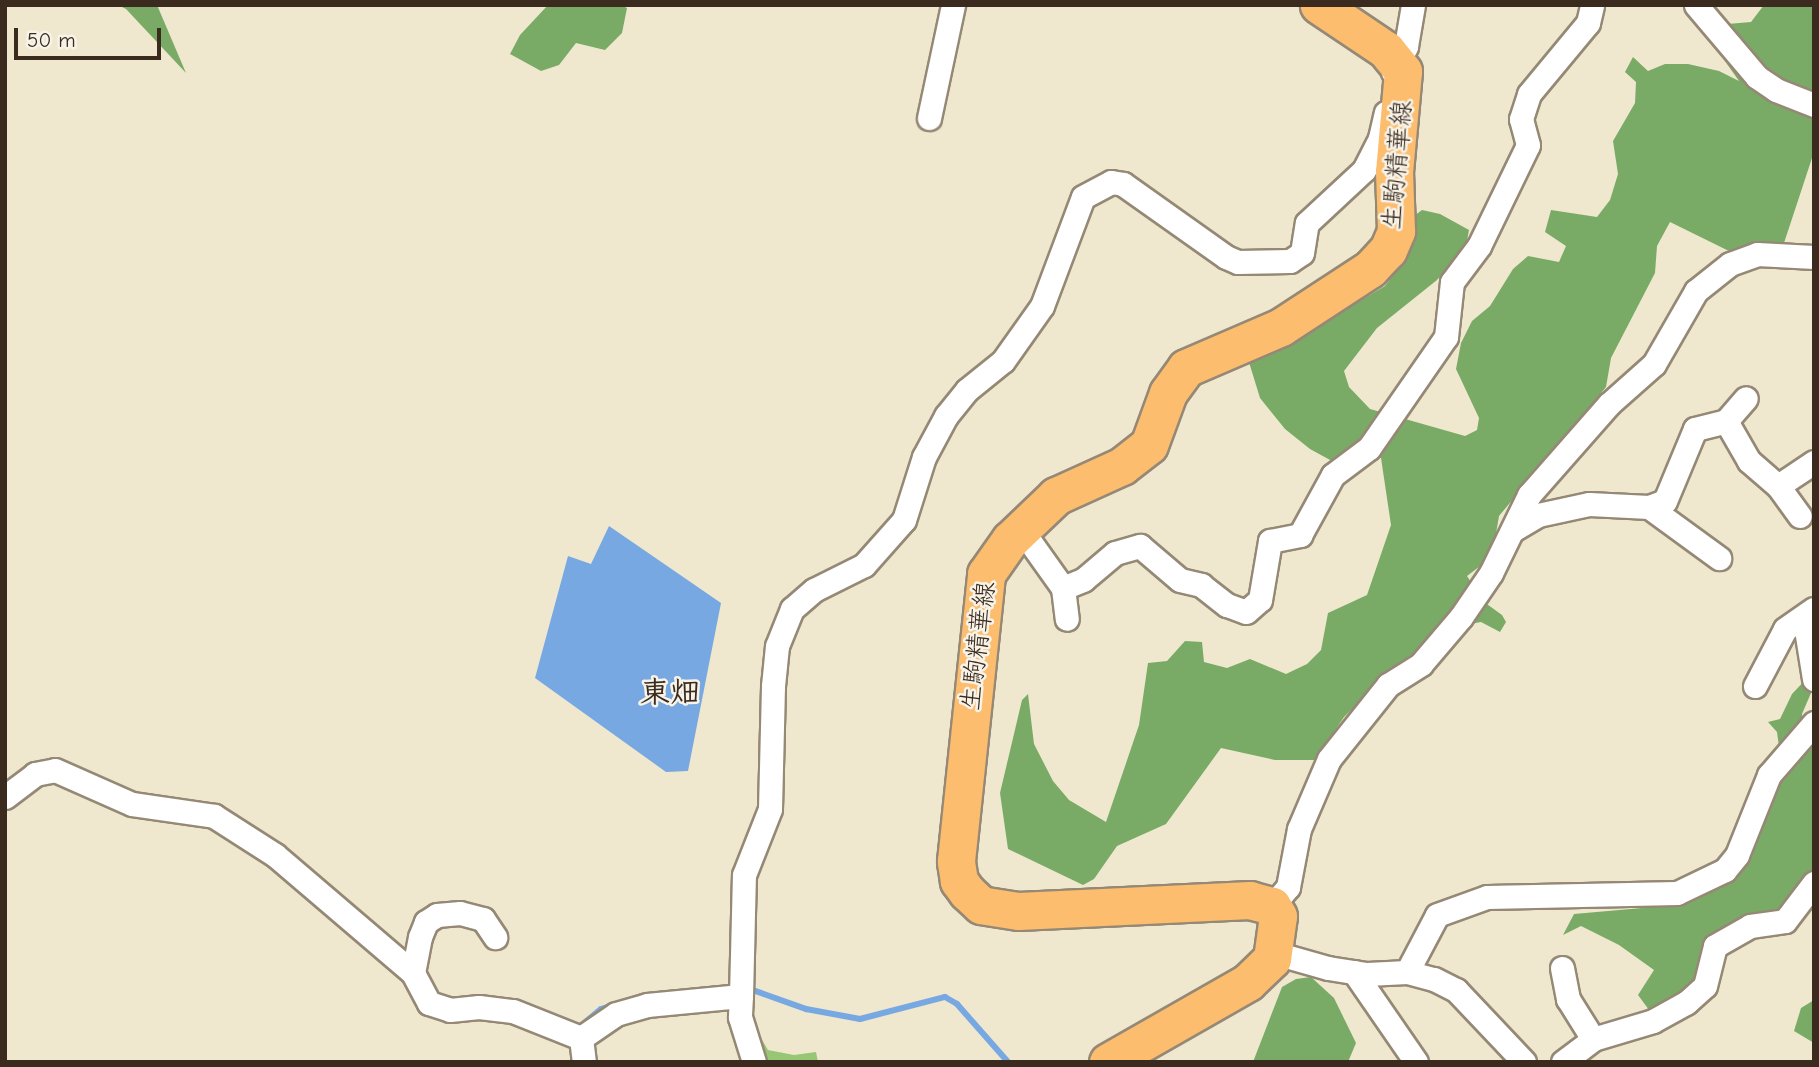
<!DOCTYPE html>
<meta charset="utf-8">
<style>
body{margin:0}
#map{position:relative;width:1819px;height:1067px;overflow:hidden;background:#efe8cf;font-family:"Comic Neue","Klee One",sans-serif}
div>[style]{position:absolute}
.green>*{inset:0;background:#97c675}
.forest>*{inset:0;background:#79ab66}
.water>*{inset:0;background:#77a8e2}
.stream>*{height:6px;margin:-3px;padding:0 3px;transform-origin:3px;border-radius:3px;background:#77a8e2}
.roads{filter:drop-shadow(2px 0 #958976) drop-shadow(-2px 0 #958976) drop-shadow(0 2px #958976) drop-shadow(0 -2px #958976)}
.minor>*{height:23px;margin:-11.5px;padding:0 11.5px;transform-origin:11.5px;border-radius:11.5px;background:#fff}
.primary>*{height:37px;margin:-18.5px;padding:0 18.5px;transform-origin:18.5px;border-radius:18.5px;background:#fcbd6f}
span{translate:-50% -50%;white-space:nowrap;text-align:center;line-height:1.15;-webkit-text-stroke:5px #f7f3e8;paint-order:stroke}
.street-label{font-size:26px;color:#3b2a1e}
.quarter-label{font-size:30px;color:#3b2a1e;font-weight:700}
.frame{position:absolute;inset:0;border:7px solid #3b2a1e;pointer-events:none}
.scale{position:absolute;left:14px;top:28px;width:147px;height:32px;box-sizing:border-box;border:4px solid #3b2a1e;border-top:0;padding-left:9px;font-size:21px;line-height:24px;white-space:nowrap;color:#3b2a1e;-webkit-text-stroke:5px #f7f3e8;paint-order:stroke}
</style>
<div id="map">
<div class="green">
<i style="clip-path:polygon(761px 1038px,768px 1050px,794px 1055px,816px 1052px,818px 1062px,759px 1062px,752px 1041px)"></i>
</div>
<div class="forest">
<i style="clip-path:polygon(118px 5px,157px 5px,186px 73px,126px 9px)"></i>
<i style="clip-path:polygon(548px 5px,621px 5px,627px 8px,622px 33px,605px 50px,576px 43px,559px 65px,541px 71px,510px 54px,520px 35px)"></i>
<i style="clip-path:polygon(1764px 5px,1814px 5px,1814px 152px,1784px 243px,1733px 253px,1670px 222px,1657px 246px,1655px 273px,1611px 358px,1606px 387px,1499px 516px,1492px 557px,1467px 576px,1484px 602px,1502px 615px,1506px 622px,1500px 632px,1481px 622px,1470px 624px,1442px 647px,1397px 664px,1344px 717px,1315px 760px,1275px 760px,1221px 748px,1166px 824px,1117px 846px,1094px 879px,1083px 885px,1008px 849px,1000px 793px,1022px 700px,1028px 694px,1034px 744px,1053px 781px,1069px 800px,1106px 822px,1139px 725px,1148px 663px,1167px 661px,1185px 641px,1202px 642px,1204px 662px,1227px 668px,1250px 659px,1286px 674px,1307px 664px,1321px 650px,1328px 613px,1367px 595px,1391px 525px,1381px 458px,1360px 454px,1341px 466px,1310px 449px,1285px 429px,1260px 398px,1248px 359px,1258px 349px,1277px 350px,1385px 286px,1400px 266px,1414px 216px,1422px 210px,1440px 214px,1469px 230px,1466px 246px,1437px 280px,1377px 328px,1344px 371px,1349px 387px,1370px 409px,1465px 436px,1477px 430px,1479px 418px,1456px 369px,1461px 343px,1472px 321px,1490px 306px,1513px 269px,1528px 256px,1559px 262px,1566px 246px,1545px 232px,1551px 210px,1597px 217px,1610px 200px,1618px 174px,1613px 141px,1635px 103px,1636px 82px,1625px 72px,1633px 57px,1648px 71px,1665px 64px,1688px 64px,1719px 71px,1739px 81px,1706px 34px,1716px 25px,1751px 22px)"></i>
<i style="clip-path:polygon(1809px 676px,1814px 686px,1802px 714px,1804px 734px,1814px 739px,1814px 884px,1785px 918px,1737px 934px,1720px 962px,1655px 1018px,1638px 995px,1654px 970px,1619px 945px,1581px 926px,1563px 935px,1574px 914px,1642px 908px,1693px 896px,1728px 875px,1770px 804px,1754px 794px,1754px 779px,1779px 747px,1777px 732px,1768px 722px,1780px 719px,1792px 694px)"></i>
<i style="clip-path:polygon(1311px 977px,1334px 998px,1356px 1043px,1348px 1062px,1253px 1062px,1282px 987px,1296px 979px)"></i>
<i style="clip-path:polygon(1814px 1000px,1814px 1043px,1794px 1031px,1801px 1008px)"></i>
</div>
<div class="water">
<i style="clip-path:polygon(609px 526px,721px 603px,688px 771px,666px 772px,535px 678px,568px 556px,591px 564px)"></i>
</div>
<div class="stream">
<i style="left:747px;top:988px;width:63px;rotate:19.6deg"></i>
<i style="left:806px;top:1009px;width:55px;rotate:10.5deg"></i>
<i style="left:860px;top:1019px;width:88px;rotate:-14.5deg"></i>
<i style="left:945px;top:997px;width:14px;rotate:30deg"></i>
<i style="left:957px;top:1004px;width:77px;rotate:48.7deg"></i>
<i style="left:583px;top:1024px;width:23px;rotate:-40deg"></i>
<i style="left:601px;top:1009px;width:42px;rotate:-18deg"></i>
</div>
<div class="roads">
<div class="minor">
<i style="left:1696px;top:5px;width:94px;rotate:49.7deg"></i>
<i style="left:1757px;top:77px;width:23px;rotate:34deg"></i>
<i style="left:1776px;top:90px;width:41px;rotate:21.5deg"></i>
<i style="left:1393px;top:72px;width:29px;rotate:-63deg"></i>
<i style="left:1406px;top:46px;width:42px;rotate:-80.3deg"></i>
<i style="left:929px;top:118px;width:116px;rotate:-78deg"></i>
<i style="left:1726px;top:421px;width:46px;rotate:60.1deg"></i>
<i style="left:1749px;top:461px;width:38px;rotate:41deg"></i>
<i style="left:1778px;top:486px;width:37px;rotate:54deg"></i>
<i style="left:1778px;top:486px;width:43px;rotate:-33.7deg"></i>
<i style="left:1649px;top:507px;width:17px;rotate:-21deg"></i>
<i style="left:1665px;top:501px;width:78px;rotate:-67.4deg"></i>
<i style="left:1695px;top:429px;width:32px;rotate:-14deg"></i>
<i style="left:1726px;top:421px;width:30px;rotate:-49deg"></i>
<i style="left:1021px;top:529px;width:72px;rotate:54.6deg"></i>
<i style="left:1063px;top:588px;width:31px;rotate:83deg"></i>
<i style="left:1513px;top:530px;width:29px;rotate:-31deg"></i>
<i style="left:1538px;top:515px;width:52px;rotate:-12.2deg"></i>
<i style="left:1589px;top:504px;width:60px;rotate:2.9deg"></i>
<i style="left:1649px;top:507px;width:87px;rotate:36.1deg"></i>
<i style="left:1063px;top:588px;width:22px;rotate:-22deg"></i>
<i style="left:1083px;top:580px;width:42px;rotate:-40.2deg"></i>
<i style="left:1115px;top:553px;width:26px;rotate:-16deg"></i>
<i style="left:1140px;top:546px;width:52px;rotate:40.4deg"></i>
<i style="left:1180px;top:580px;width:22px;rotate:13deg"></i>
<i style="left:1201px;top:585px;width:33px;rotate:38deg"></i>
<i style="left:1227px;top:605px;width:20px;rotate:20deg"></i>
<i style="left:1246px;top:612px;width:18px;rotate:-41deg"></i>
<i style="left:1260px;top:600px;width:60px;rotate:-80.4deg"></i>
<i style="left:1270px;top:541px;width:31px;rotate:-11deg"></i>
<i style="left:1300px;top:535px;width:68px;rotate:-61.2deg"></i>
<i style="left:1333px;top:475px;width:45px;rotate:-36.9deg"></i>
<i style="left:1369px;top:448px;width:135px;rotate:-55.3deg"></i>
<i style="left:1446px;top:337px;width:55px;rotate:-83.8deg"></i>
<i style="left:1452px;top:282px;width:45px;rotate:-53.1deg"></i>
<i style="left:1479px;top:246px;width:112px;rotate:-64.1deg"></i>
<i style="left:1528px;top:145px;width:27px;rotate:-105deg"></i>
<i style="left:1521px;top:119px;width:26px;rotate:-72deg"></i>
<i style="left:1529px;top:94px;width:92px;rotate:-50.3deg"></i>
<i style="left:1588px;top:23px;width:18px;rotate:-77deg"></i>
<i style="left:1804px;top:617px;width:63px;rotate:80.8deg"></i>
<i style="left:1755px;top:686px;width:64px;rotate:-62.2deg"></i>
<i style="left:1785px;top:629px;width:35px;rotate:-35deg"></i>
<i style="left:5px;top:797px;width:38px;rotate:-37deg"></i>
<i style="left:35px;top:774px;width:20px;rotate:-11deg"></i>
<i style="left:55px;top:770px;width:84px;rotate:23.8deg"></i>
<i style="left:132px;top:804px;width:83px;rotate:8.3deg"></i>
<i style="left:214px;top:816px;width:72px;rotate:32.6deg"></i>
<i style="left:275px;top:855px;width:182px;rotate:40.5deg"></i>
<i style="left:413px;top:973px;width:34px;rotate:62deg"></i>
<i style="left:429px;top:1003px;width:22px;rotate:18deg"></i>
<i style="left:450px;top:1010px;width:29px;rotate:-6deg"></i>
<i style="left:479px;top:1007px;width:34px;rotate:7deg"></i>
<i style="left:513px;top:1011px;width:73px;rotate:21.7deg"></i>
<i style="left:1272px;top:906px;width:25px;rotate:-50deg"></i>
<i style="left:1288px;top:887px;width:59px;rotate:-79.3deg"></i>
<i style="left:1299px;top:829px;width:76px;rotate:-66.8deg"></i>
<i style="left:1329px;top:759px;width:95px;rotate:-51.4deg"></i>
<i style="left:1388px;top:685px;width:39px;rotate:-32deg"></i>
<i style="left:1421px;top:664px;width:62px;rotate:-49.6deg"></i>
<i style="left:1461px;top:617px;width:53px;rotate:-55.7deg"></i>
<i style="left:1491px;top:573px;width:87px;rotate:-64deg"></i>
<i style="left:1529px;top:495px;width:121px;rotate:-48.7deg"></i>
<i style="left:1609px;top:404px;width:60px;rotate:-41.6deg"></i>
<i style="left:1654px;top:364px;width:84px;rotate:-60.1deg"></i>
<i style="left:1696px;top:291px;width:43px;rotate:-38.5deg"></i>
<i style="left:1730px;top:264px;width:29px;rotate:-20deg"></i>
<i style="left:1757px;top:254px;width:57px;rotate:3deg"></i>
<i style="left:1275px;top:953px;width:55px;rotate:15.8deg"></i>
<i style="left:1328px;top:968px;width:39px;rotate:9deg"></i>
<i style="left:1367px;top:974px;width:40px;rotate:-2.9deg"></i>
<i style="left:1407px;top:972px;width:28px;rotate:15deg"></i>
<i style="left:1434px;top:979px;width:25px;rotate:27deg"></i>
<i style="left:1456px;top:990px;width:99px;rotate:46.6deg"></i>
<i style="left:1562px;top:968px;width:32px;rotate:79deg"></i>
<i style="left:1568px;top:999px;width:47px;rotate:58deg"></i>
<i style="left:1354px;top:972px;width:109px;rotate:55.4deg"></i>
<i style="left:1407px;top:972px;width:64px;rotate:-62.2deg"></i>
<i style="left:1437px;top:915px;width:53px;rotate:-19.8deg"></i>
<i style="left:1487px;top:897px;width:190px;rotate:-1.2deg"></i>
<i style="left:1677px;top:893px;width:53px;rotate:-25.6deg"></i>
<i style="left:1725px;top:870px;width:19px;rotate:-51deg"></i>
<i style="left:1737px;top:855px;width:86px;rotate:-68.2deg"></i>
<i style="left:1769px;top:775px;width:69px;rotate:-49.1deg"></i>
<i style="left:413px;top:973px;width:37px;rotate:-79deg"></i>
<i style="left:420px;top:937px;width:16px;rotate:-68deg"></i>
<i style="left:426px;top:922px;width:13px;rotate:-32deg"></i>
<i style="left:437px;top:915px;width:23px;rotate:-5deg"></i>
<i style="left:460px;top:913px;width:24px;rotate:15deg"></i>
<i style="left:483px;top:919px;width:22px;rotate:56deg"></i>
<i style="left:741px;top:996px;width:21px;rotate:93deg"></i>
<i style="left:740px;top:1017px;width:47px;rotate:72.7deg"></i>
<i style="left:581px;top:1038px;width:42px;rotate:-34.4deg"></i>
<i style="left:616px;top:1014px;width:32px;rotate:-16deg"></i>
<i style="left:647px;top:1005px;width:94px;rotate:-5.5deg"></i>
<i style="left:741px;top:996px;width:121px;rotate:-88.6deg"></i>
<i style="left:744px;top:875px;width:71px;rotate:-68.5deg"></i>
<i style="left:770px;top:809px;width:123px;rotate:-88.6deg"></i>
<i style="left:773px;top:686px;width:40px;rotate:-84.3deg"></i>
<i style="left:777px;top:646px;width:40px;rotate:-68deg"></i>
<i style="left:792px;top:609px;width:29px;rotate:-41deg"></i>
<i style="left:814px;top:590px;width:56px;rotate:-26.6deg"></i>
<i style="left:864px;top:565px;width:60px;rotate:-48.4deg"></i>
<i style="left:904px;top:520px;width:66px;rotate:-72.4deg"></i>
<i style="left:924px;top:457px;width:47px;rotate:-61.8deg"></i>
<i style="left:946px;top:416px;width:33px;rotate:-51deg"></i>
<i style="left:967px;top:390px;width:46px;rotate:-38.9deg"></i>
<i style="left:1003px;top:361px;width:67px;rotate:-54.7deg"></i>
<i style="left:1042px;top:306px;width:116px;rotate:-69.4deg"></i>
<i style="left:1083px;top:197px;width:32px;rotate:-28deg"></i>
<i style="left:1111px;top:182px;width:12px;rotate:9deg"></i>
<i style="left:1123px;top:184px;width:126px;rotate:35.3deg"></i>
<i style="left:1226px;top:257px;width:13px;rotate:23deg"></i>
<i style="left:1238px;top:262px;width:52px;rotate:-1.1deg"></i>
<i style="left:1290px;top:261px;width:14px;rotate:-34deg"></i>
<i style="left:1302px;top:253px;width:30px;rotate:-81deg"></i>
<i style="left:1307px;top:223px;width:78px;rotate:-42.9deg"></i>
<i style="left:1364px;top:170px;width:36px;rotate:-63deg"></i>
<i style="left:1380px;top:138px;width:26px;rotate:-77deg"></i>
<i style="left:581px;top:1038px;width:24px;rotate:83deg"></i>
<i style="left:1563px;top:1062px;width:38px;rotate:-37deg"></i>
<i style="left:1593px;top:1039px;width:63px;rotate:-16.7deg"></i>
<i style="left:1653px;top:1021px;width:38px;rotate:-29deg"></i>
<i style="left:1686px;top:1003px;width:25px;rotate:-42deg"></i>
<i style="left:1705px;top:986px;width:41px;rotate:-76deg"></i>
<i style="left:1715px;top:946px;width:40px;rotate:-29.7deg"></i>
<i style="left:1750px;top:926px;width:35px;rotate:-8deg"></i>
<i style="left:1785px;top:921px;width:48px;rotate:-52.7deg"></i>
</div>
<div class="primary">
<i style="left:1108px;top:1062px;width:161px;rotate:-29.7deg"></i>
<i style="left:1248px;top:982px;width:33px;rotate:-44deg"></i>
<i style="left:1272px;top:959px;width:43px;rotate:-82.1deg"></i>
<i style="left:1278px;top:916px;width:12px;rotate:-121deg"></i>
<i style="left:1272px;top:906px;width:23px;rotate:-165deg"></i>
<i style="left:1250px;top:900px;width:232px;rotate:177.3deg"></i>
<i style="left:1018px;top:911px;width:37px;rotate:-171deg"></i>
<i style="left:981px;top:905px;width:19px;rotate:-137deg"></i>
<i style="left:967px;top:892px;width:14px;rotate:-126deg"></i>
<i style="left:959px;top:881px;width:20px;rotate:-99deg"></i>
<i style="left:956px;top:861px;width:289px;rotate:-84deg"></i>
<i style="left:986px;top:574px;width:42px;rotate:-54.8deg"></i>
<i style="left:1010px;top:540px;width:64px;rotate:-43.7deg"></i>
<i style="left:1056px;top:496px;width:72px;rotate:-24.4deg"></i>
<i style="left:1122px;top:466px;width:34px;rotate:-38deg"></i>
<i style="left:1149px;top:445px;width:55px;rotate:-69.9deg"></i>
<i style="left:1168px;top:393px;width:31px;rotate:-54deg"></i>
<i style="left:1186px;top:368px;width:103px;rotate:-23.3deg"></i>
<i style="left:1281px;top:327px;width:106px;rotate:-33.1deg"></i>
<i style="left:1370px;top:269px;width:26px;rotate:-47deg"></i>
<i style="left:1388px;top:250px;width:21px;rotate:-67deg"></i>
<i style="left:1396px;top:231px;width:59px;rotate:-91.9deg"></i>
<i style="left:1394px;top:172px;width:101px;rotate:-84.9deg"></i>
<i style="left:1403px;top:71px;width:27px;rotate:-129deg"></i>
<i style="left:1386px;top:50px;width:81px;rotate:-146.1deg"></i>
</div>
</div>
<div class="street-label">
<span style="left:1398px;top:165px;rotate:-85deg">生駒精華線</span>
<span style="left:979px;top:646px;rotate:-83deg">生駒精華線</span>
</div>
<div class="quarter-label">
<span style="left:670px;top:693px">東畑</span>
</div>
<div class="frame"></div>
<div class="scale">50 m</div>
</div>
